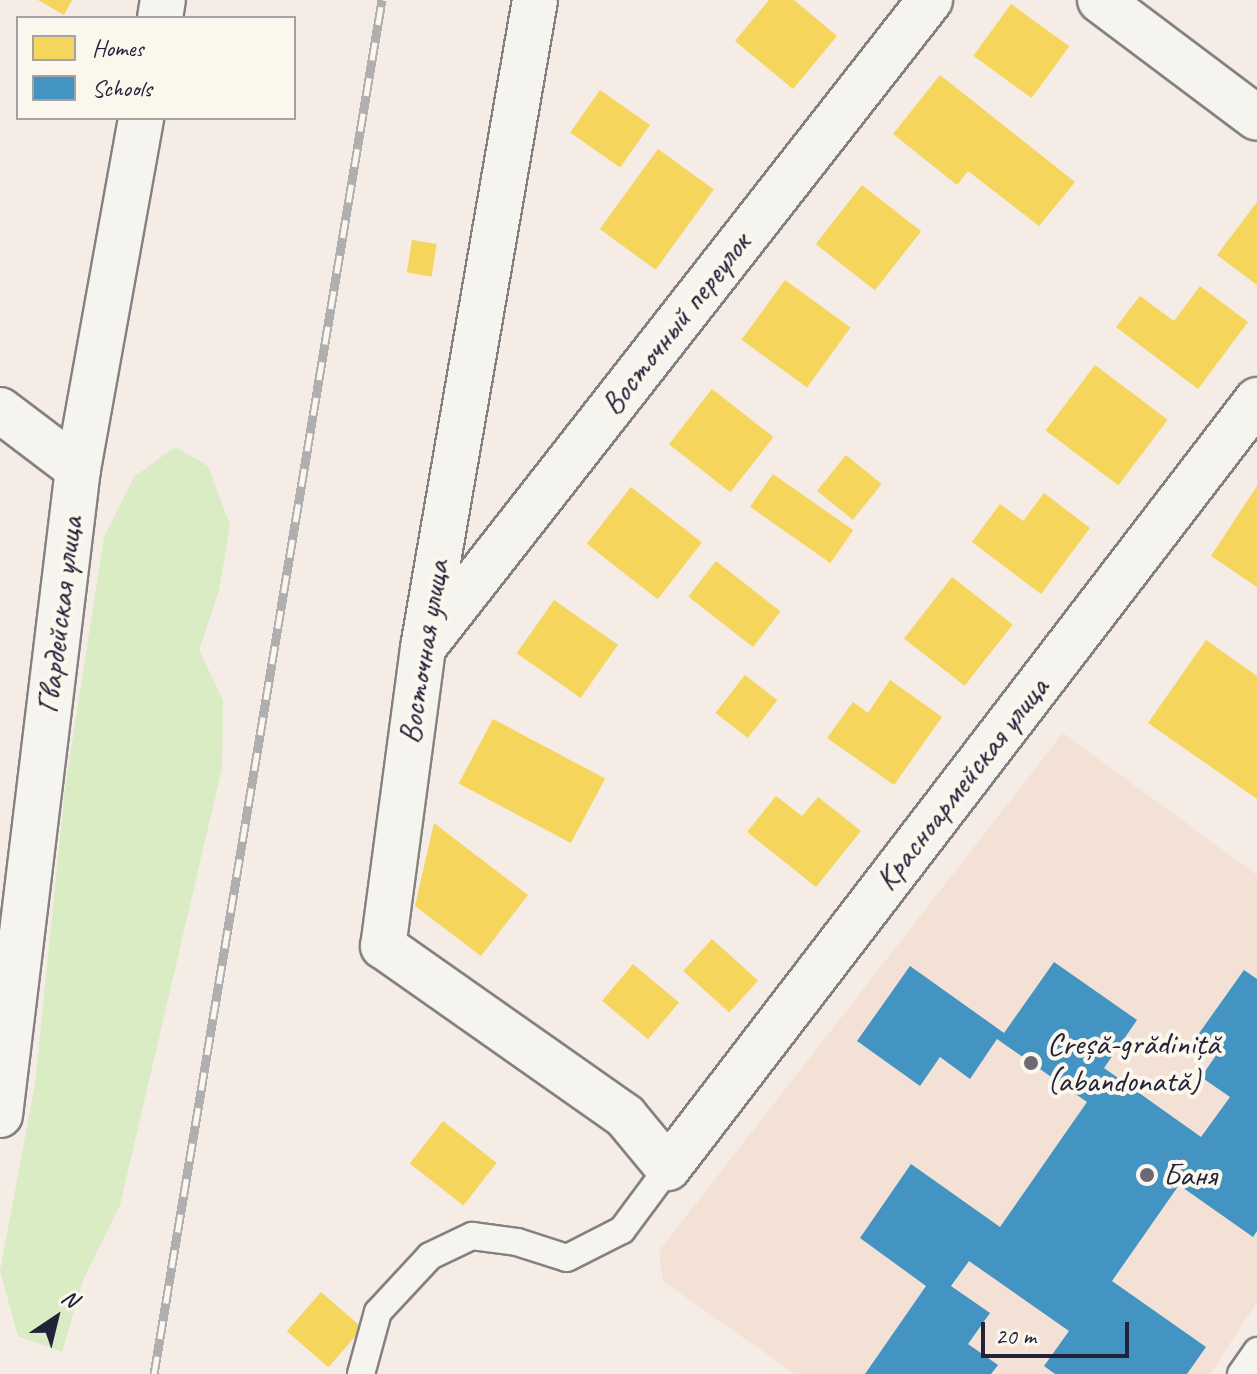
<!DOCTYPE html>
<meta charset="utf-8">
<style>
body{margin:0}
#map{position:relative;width:1257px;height:1374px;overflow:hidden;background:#f4ece5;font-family:Caveat,sans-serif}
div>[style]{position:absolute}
.built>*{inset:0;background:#f3e1d6}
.green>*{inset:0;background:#d9ecc3}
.homes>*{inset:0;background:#f6d55c;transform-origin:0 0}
.schools>*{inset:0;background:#4393c3}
.roads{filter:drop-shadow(2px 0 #858183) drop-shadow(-2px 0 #858183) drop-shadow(0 2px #858183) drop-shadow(0 -2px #858183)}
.lane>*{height:26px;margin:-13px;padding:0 13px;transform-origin:13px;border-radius:13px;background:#f6f4ef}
.street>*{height:44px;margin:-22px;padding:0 22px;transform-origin:22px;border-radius:22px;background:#f6f4ef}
.rail>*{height:9px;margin-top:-4.5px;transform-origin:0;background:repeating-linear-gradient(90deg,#fbf7ec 0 18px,#b0aeae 0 36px);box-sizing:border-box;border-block:2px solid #b0aeae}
.dots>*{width:22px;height:22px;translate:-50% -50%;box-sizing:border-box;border:4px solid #fbf7ec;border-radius:50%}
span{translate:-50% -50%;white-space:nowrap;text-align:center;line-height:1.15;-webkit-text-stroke:8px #fbf7ec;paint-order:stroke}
.street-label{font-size:32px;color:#22223b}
.poi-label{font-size:32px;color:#22223b}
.left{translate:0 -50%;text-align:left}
.legend{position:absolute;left:16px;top:16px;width:280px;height:104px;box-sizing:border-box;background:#fbf7ec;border:2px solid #a4a2a5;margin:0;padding:10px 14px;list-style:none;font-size:24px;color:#22223b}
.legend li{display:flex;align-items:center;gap:16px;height:40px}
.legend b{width:40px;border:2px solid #a4a2a5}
.north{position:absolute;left:16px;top:1278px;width:80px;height:80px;-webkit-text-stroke:6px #fbf7ec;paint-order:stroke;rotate:35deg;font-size:22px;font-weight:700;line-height:32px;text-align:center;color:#22223b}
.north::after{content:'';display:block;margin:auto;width:28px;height:36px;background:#22223b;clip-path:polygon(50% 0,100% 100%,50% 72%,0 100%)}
.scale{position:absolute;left:981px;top:1322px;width:148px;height:36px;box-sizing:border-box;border:4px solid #22223b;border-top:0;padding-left:10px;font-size:24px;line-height:28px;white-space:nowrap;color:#22223b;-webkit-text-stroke:6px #fbf7ec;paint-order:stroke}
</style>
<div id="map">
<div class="built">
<i style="clip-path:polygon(1063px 733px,1257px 875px,1257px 1302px,1210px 1374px,795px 1374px,663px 1281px,659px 1251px)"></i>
</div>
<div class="green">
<i style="clip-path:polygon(175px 447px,208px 466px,230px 525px,219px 590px,199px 650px,223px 700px,222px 768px,120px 1205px,83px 1280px,62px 1352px,18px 1336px,0 1271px,35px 1084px,65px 788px,104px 537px,134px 477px)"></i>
</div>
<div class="homes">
<i style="clip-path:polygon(38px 0,72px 0,64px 15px)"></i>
<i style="clip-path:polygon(769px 0,794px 0,837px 36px,793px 89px,735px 41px)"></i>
<i style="left:1011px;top:4px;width:72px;height:64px;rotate:36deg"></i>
<i style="clip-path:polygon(940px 75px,1075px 182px,1039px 226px,968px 171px,957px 185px,893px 134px)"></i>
<i style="left:600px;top:90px;width:61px;height:52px;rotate:35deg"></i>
<i style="left:658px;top:149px;width:69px;height:99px;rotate:36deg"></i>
<i style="left:862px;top:185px;width:75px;height:75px;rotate:38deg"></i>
<i style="clip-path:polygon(1257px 202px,1257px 285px,1217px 255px)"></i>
<i style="left:412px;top:240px;width:25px;height:33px;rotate:9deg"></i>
<i style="left:785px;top:280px;width:81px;height:74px;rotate:36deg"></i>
<i style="clip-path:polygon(1200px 286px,1248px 322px,1198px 389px,1116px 327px,1140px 296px,1174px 321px)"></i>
<i style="left:1095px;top:365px;width:91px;height:82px;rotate:37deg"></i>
<i style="left:712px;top:389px;width:78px;height:70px;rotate:38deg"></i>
<i style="left:846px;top:455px;width:46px;height:46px;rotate:39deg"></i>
<i style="left:773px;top:474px;width:98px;height:40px;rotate:35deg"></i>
<i style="clip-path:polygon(1257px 486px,1257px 587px,1211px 556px)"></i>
<i style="left:631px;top:487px;width:90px;height:72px;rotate:38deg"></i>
<i style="clip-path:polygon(1044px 493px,1090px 528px,1041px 594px,972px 542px,1000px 504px,1023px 521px)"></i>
<i style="left:716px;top:561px;width:82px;height:45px;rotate:38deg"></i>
<i style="left:952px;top:577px;width:77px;height:78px;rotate:38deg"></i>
<i style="left:554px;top:600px;width:78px;height:65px;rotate:35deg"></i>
<i style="clip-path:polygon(1206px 640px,1257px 676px,1257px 799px,1148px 723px)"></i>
<i style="left:745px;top:675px;width:41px;height:48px;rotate:38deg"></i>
<i style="clip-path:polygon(890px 680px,942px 717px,894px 785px,827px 738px,853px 702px,868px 713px)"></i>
<i style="left:493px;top:719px;width:127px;height:73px;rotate:28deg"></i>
<i style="clip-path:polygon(776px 796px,802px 816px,818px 797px,861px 831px,816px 887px,747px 832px)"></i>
<i style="clip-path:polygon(434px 823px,528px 895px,481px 956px,415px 906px)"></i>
<i style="left:712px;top:939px;width:62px;height:43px;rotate:42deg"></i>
<i style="left:633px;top:964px;width:60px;height:48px;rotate:40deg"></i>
<i style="left:443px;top:1121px;width:68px;height:54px;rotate:38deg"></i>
<i style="left:321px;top:1292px;width:55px;height:52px;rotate:41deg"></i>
</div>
<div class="schools">
<i style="clip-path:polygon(1054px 962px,1137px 1020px,1104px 1068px,1201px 1137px,1230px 1097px,1201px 1077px,1217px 1054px,1195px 1039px,1244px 970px,1257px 979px,1257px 1231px,1253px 1237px,1179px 1185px,1112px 1281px,1206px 1347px,1187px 1374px,1055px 1374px,1044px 1366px,1069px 1331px,969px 1261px,951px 1286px,990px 1313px,968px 1344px,998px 1365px,991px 1374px,865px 1374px,926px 1286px,860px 1238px,911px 1164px,1000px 1227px,1087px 1102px,997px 1039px,970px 1079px,940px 1057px,920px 1086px,857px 1041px,910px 966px,1004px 1033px)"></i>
</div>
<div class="roads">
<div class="lane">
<i style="left:361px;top:1374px;width:64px;rotate:-74.7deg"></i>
<i style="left:378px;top:1312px;width:76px;rotate:-47.1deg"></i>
<i style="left:430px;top:1256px;width:47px;rotate:-25.5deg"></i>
<i style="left:472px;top:1236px;width:45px;rotate:7.6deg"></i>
<i style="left:517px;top:1242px;width:52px;rotate:17.7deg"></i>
<i style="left:567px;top:1258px;width:62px;rotate:-27deg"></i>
<i style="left:622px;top:1230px;width:77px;rotate:-53.4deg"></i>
<i style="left:1241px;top:1374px;width:28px;rotate:-55deg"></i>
</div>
<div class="street">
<i style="left:535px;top:0;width:658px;rotate:99.81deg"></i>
<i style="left:423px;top:648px;width:301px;rotate:97.6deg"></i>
<i style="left:383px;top:946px;width:296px;rotate:35.1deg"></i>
<i style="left:625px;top:1116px;width:67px;rotate:50.4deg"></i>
<i style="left:668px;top:1168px;width:968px;rotate:-52.51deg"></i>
<i style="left:1100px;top:0;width:196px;rotate:36.9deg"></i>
<i style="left:160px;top:18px;width:18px;rotate:-81deg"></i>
<i style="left:0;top:410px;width:98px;rotate:37.1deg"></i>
<i style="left:426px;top:644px;width:818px;rotate:-51.95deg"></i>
<i style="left:0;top:1115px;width:651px;rotate:-83.12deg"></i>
<i style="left:78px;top:469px;width:357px;rotate:-79.8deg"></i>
</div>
</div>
<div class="rail">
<i style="left:154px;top:1374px;width:1393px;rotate:-80.58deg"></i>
</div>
<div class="dots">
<i style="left:1031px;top:1063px;background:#6c6976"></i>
<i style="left:1147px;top:1175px;background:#6c6976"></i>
</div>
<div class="street-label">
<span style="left:676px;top:324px;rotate:-52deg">Восточный переулок</span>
<span style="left:60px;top:615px;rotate:-83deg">Гвардейская улица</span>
<span style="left:424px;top:652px;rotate:-81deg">Восточная улица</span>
<span style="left:962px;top:784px;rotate:-52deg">Красноармейская улица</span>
</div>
<div class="poi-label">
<span class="left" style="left:1047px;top:1063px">Creșă-grădiniță<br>(abandonată)</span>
<span class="left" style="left:1163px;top:1175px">Баня</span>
</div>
<ul class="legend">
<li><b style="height:22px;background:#f6d55c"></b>Homes</li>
<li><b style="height:22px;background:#4393c3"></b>Schools</li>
</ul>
<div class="north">N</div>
<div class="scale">20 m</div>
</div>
